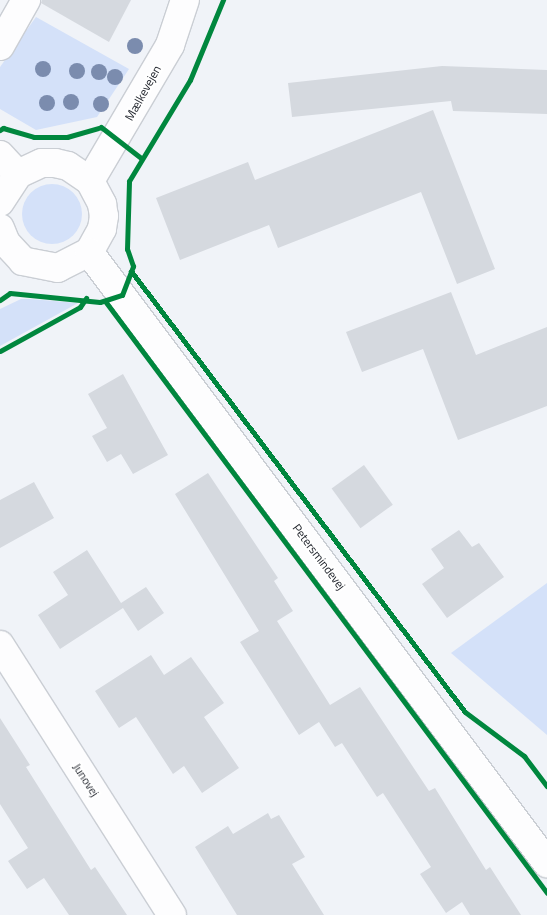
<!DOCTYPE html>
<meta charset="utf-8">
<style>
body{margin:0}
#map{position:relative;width:547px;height:915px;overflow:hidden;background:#f0f3f8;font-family:"Titillium Web",sans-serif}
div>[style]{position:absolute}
.green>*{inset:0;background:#d4e1f9}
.round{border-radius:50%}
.building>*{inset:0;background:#d5d9df;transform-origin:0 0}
.roads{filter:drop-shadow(1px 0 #caced4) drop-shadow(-1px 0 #caced4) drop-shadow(0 1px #caced4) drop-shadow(0 -1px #caced4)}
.minor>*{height:28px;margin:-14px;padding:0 14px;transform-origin:14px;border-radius:14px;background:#fdfdfe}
.cycleway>*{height:5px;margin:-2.5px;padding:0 2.5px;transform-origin:2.5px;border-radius:2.5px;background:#00873e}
.trees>*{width:16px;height:16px;margin:-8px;border-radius:50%;background:#7b8cae}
span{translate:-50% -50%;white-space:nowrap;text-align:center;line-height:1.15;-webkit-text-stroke:4.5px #fff;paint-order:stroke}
.street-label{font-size:12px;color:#1b1f27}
</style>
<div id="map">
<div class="green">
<i style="clip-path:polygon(36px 17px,129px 69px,97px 117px,36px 130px,0 109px,0 67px)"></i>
<i class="round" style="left:22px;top:184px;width:60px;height:60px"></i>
<i style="clip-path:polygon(21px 299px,30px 299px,78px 303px,0 346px,0 309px)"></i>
<i style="clip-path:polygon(547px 583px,547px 735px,451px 653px)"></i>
</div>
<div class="building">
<i style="clip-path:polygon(42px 0,131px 0,109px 42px,41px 3px)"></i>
<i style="clip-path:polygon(442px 66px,547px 70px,547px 114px,453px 111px,451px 101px,292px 117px,288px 83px)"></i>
<i style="clip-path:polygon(433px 110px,495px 269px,457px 284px,421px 192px,278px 248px,269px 225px,180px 260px,156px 198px,248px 162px,255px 180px)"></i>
<i style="clip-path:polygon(451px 292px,476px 355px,547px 327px,547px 406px,458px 440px,423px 349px,362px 372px,346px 332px)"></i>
<i style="clip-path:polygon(123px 374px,168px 455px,133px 474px,121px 454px,107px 462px,92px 436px,107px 428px,88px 394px)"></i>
<i style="left:364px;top:465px;width:49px;height:40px;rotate:54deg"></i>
<i style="clip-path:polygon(208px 473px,278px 578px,274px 581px,293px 611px,277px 621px,330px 705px,360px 687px,429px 791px,435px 788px,486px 870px,490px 867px,521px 915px,470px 915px,462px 902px,446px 913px,420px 874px,431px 867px,383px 793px,377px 797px,342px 743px,335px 747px,319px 722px,299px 735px,240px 642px,259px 631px,175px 494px)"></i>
<i style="clip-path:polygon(34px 482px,54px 518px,0 548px,0 500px)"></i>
<i style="clip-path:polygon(459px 530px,472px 547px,479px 543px,504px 577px,447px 618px,422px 584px,444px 568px,431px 549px)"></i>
<i style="clip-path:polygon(87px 550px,121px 603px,146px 587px,164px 613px,138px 631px,123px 608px,60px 649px,38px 615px,68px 595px,53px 572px)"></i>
<i style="clip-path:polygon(151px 655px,164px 675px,191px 657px,224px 703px,204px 717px,239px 768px,202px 793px,184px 766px,173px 774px,136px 717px,119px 728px,95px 691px)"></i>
<i style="clip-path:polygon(0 718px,30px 765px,26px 767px,91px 870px,95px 867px,127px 915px,69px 915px,44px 878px,27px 889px,8px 861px,28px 848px,0 804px)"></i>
<i style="clip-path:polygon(268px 813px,271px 819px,279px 815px,305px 857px,292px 864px,324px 915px,237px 915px,195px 847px,228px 826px,233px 834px)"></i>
</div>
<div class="roads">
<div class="minor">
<i style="left:0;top:46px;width:53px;rotate:-60.5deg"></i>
<i style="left:0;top:155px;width:26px;rotate:47deg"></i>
<i style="left:90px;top:181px;width:158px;rotate:-59.5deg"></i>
<i style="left:170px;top:45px;width:47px;rotate:-71.6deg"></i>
<i style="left:0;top:202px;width:33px;rotate:-57deg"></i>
<i style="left:18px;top:174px;width:26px;rotate:-25deg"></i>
<i style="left:42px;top:163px;width:13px"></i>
<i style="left:55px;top:163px;width:13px;rotate:13deg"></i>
<i style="left:68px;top:166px;width:27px;rotate:34deg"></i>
<i style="left:90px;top:181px;width:26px;rotate:62deg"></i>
<i style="left:102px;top:204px;width:12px;rotate:81deg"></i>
<i style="left:104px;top:216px;width:13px;rotate:99deg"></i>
<i style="left:102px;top:229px;width:26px;rotate:119deg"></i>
<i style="left:89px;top:252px;width:35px;rotate:153deg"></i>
<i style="left:58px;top:268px;width:36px;rotate:-169deg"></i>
<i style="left:23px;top:261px;width:25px;rotate:-133deg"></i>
<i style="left:6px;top:243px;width:16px;rotate:-112deg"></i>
<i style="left:89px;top:252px;width:764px;rotate:53.15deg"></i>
<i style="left:0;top:645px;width:320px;rotate:57.5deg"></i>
</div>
</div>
<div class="cycleway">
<i style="left:0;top:130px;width:4px;rotate:-34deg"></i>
<i style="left:3px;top:128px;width:32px;rotate:16deg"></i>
<i style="left:34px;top:137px;width:33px"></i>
<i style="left:67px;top:137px;width:35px;rotate:-16deg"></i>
<i style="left:101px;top:127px;width:51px;rotate:37.8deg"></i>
<i style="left:131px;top:271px;width:553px;rotate:52.86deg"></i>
<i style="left:465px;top:712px;width:74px;rotate:36.7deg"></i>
<i style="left:524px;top:756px;width:38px;rotate:53deg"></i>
<i style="left:0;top:300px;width:12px;rotate:-35deg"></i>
<i style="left:10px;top:293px;width:90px;rotate:5.7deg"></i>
<i style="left:100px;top:302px;width:23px;rotate:-18deg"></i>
<i style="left:122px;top:295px;width:31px;rotate:-69deg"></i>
<i style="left:133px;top:266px;width:18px;rotate:-109deg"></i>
<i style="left:127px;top:249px;width:68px;rotate:-88.3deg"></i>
<i style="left:129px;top:181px;width:118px;rotate:-58.9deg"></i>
<i style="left:190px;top:80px;width:87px;rotate:-67.6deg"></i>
<i style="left:105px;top:301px;width:739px;rotate:53.25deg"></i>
<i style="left:0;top:351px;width:91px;rotate:-28.8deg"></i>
<i style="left:80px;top:307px;width:11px;rotate:-56deg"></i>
</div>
<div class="trees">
<i style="left:135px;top:46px"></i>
<i style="left:43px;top:69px"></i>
<i style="left:77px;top:71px"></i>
<i style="left:99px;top:72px"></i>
<i style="left:115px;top:77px"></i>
<i style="left:71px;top:102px"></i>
<i style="left:47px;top:103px"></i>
<i style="left:101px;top:104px"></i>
</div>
<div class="street-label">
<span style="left:143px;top:93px;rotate:-61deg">Mælkevejen</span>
<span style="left:319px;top:557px;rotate:53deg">Petersmindevej</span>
<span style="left:86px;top:780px;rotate:57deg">Junovej</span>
</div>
</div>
